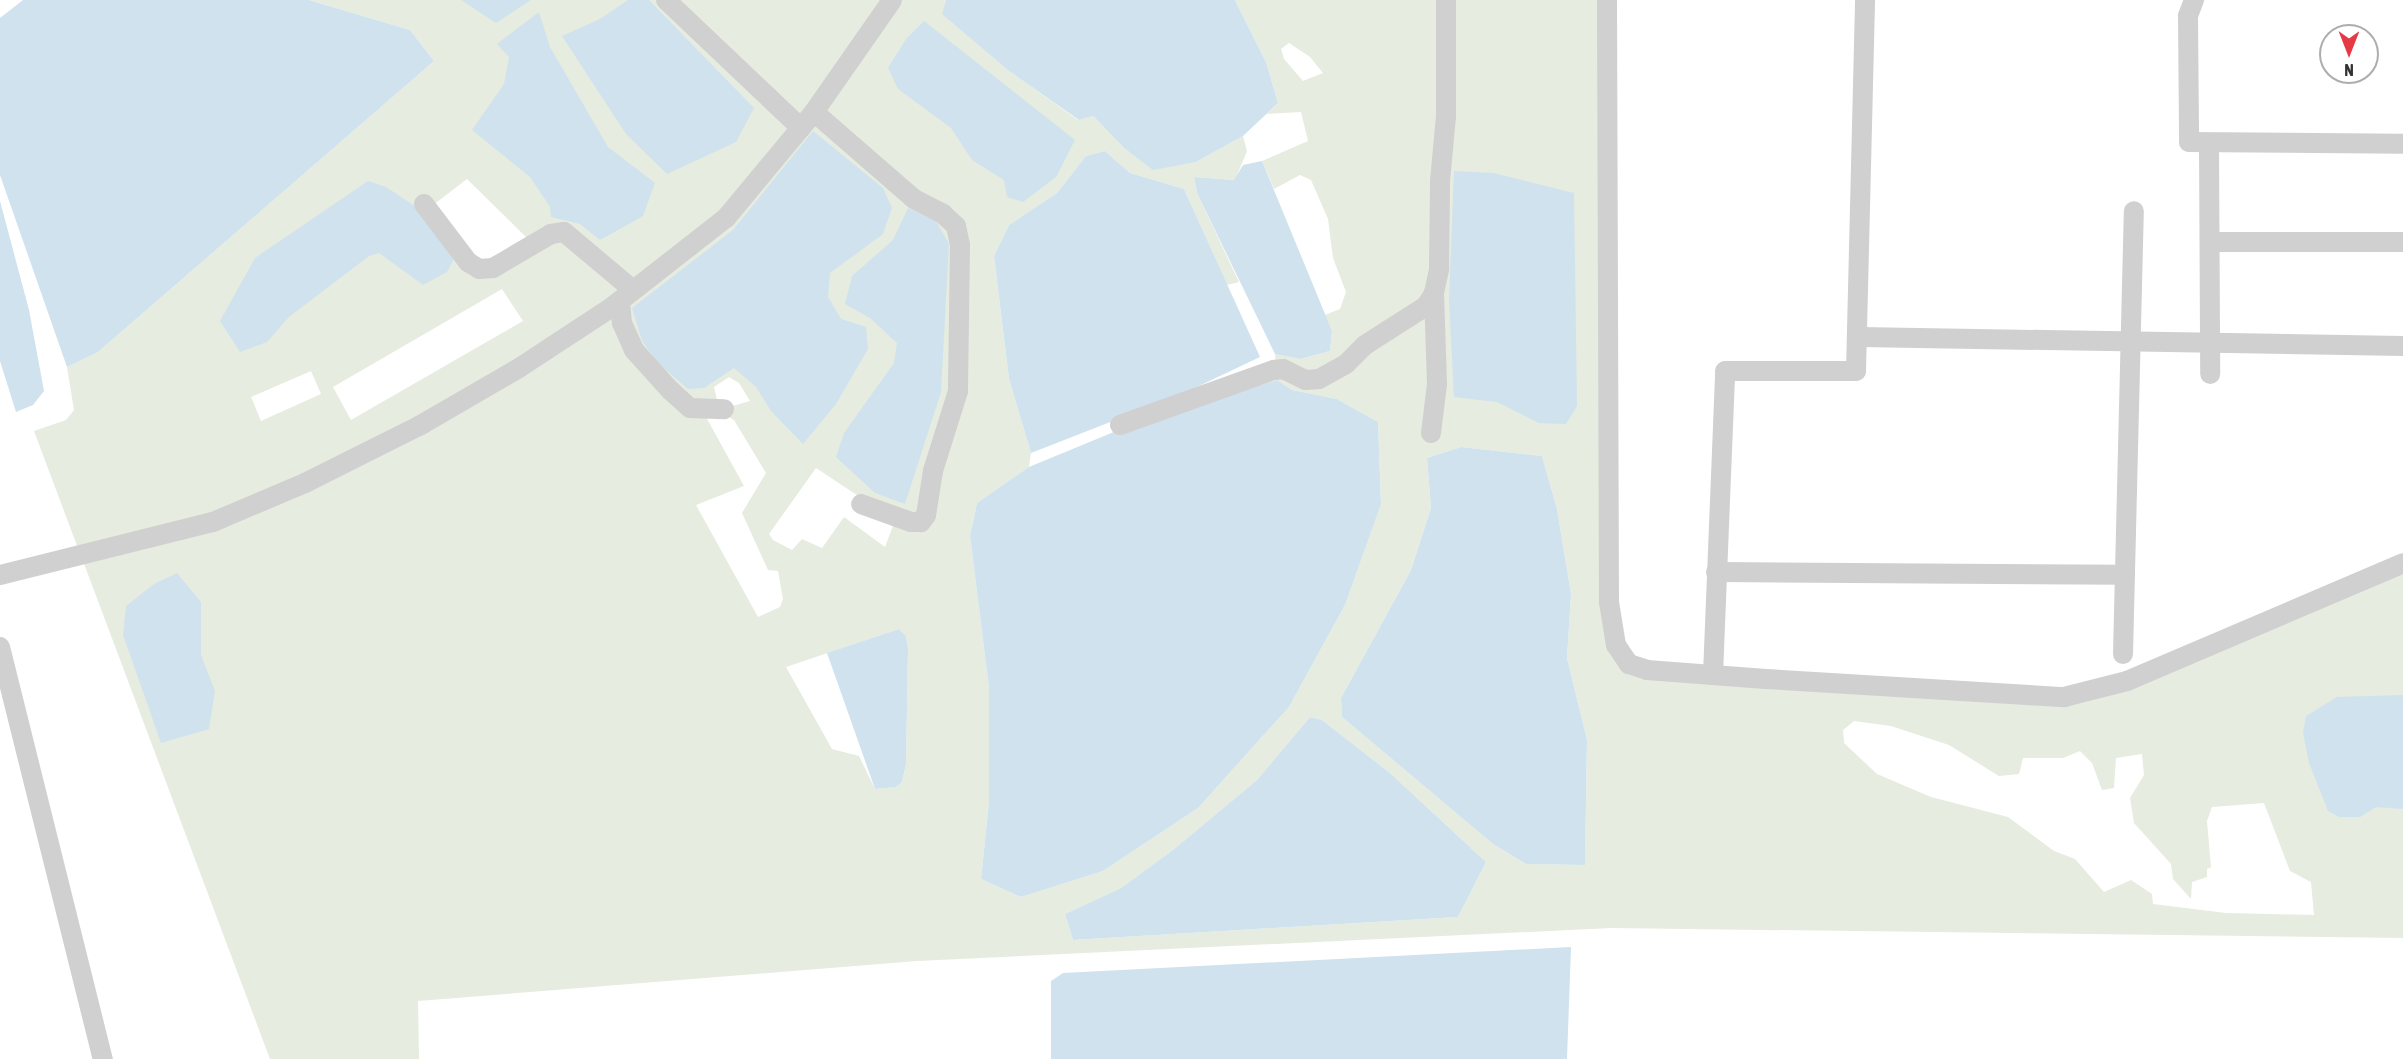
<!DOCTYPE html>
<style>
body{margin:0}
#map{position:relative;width:2403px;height:1059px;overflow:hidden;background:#fff;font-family:"Asap Condensed",sans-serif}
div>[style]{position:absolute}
.green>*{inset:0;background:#e6ecdf}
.water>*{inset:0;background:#cfe2ee}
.minor>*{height:20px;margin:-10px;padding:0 10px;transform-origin:10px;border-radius:10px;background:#d0d0d0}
span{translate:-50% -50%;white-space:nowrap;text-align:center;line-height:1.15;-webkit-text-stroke:6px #fff;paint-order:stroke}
.north{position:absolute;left:2319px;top:24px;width:60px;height:60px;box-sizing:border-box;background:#fff;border:2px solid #adadad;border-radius:50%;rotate:180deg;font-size:16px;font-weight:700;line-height:24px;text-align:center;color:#333}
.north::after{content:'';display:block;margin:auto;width:21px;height:27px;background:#e63946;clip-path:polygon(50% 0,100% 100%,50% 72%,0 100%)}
</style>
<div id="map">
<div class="green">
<i style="clip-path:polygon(evenodd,309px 0,886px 0,812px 107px,722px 214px,634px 283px,566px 227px,549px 229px,530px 241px,467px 179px,424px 212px,464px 266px,477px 274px,494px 273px,553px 239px,563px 238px,625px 290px,610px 302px,516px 364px,412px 424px,300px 480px,211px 517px,79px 551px,34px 431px,66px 420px,74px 410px,67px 367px,98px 352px,434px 61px,410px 30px,309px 0,502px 289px,523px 321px,351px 420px,333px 387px,502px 289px,309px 0,311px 371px,321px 394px,261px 421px,251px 397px,311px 371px)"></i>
<i style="clip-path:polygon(evenodd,898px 0,946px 0,943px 14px,1009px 71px,1078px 120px,1093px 116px,1124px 148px,1153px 169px,1196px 162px,1243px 136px,1247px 151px,1235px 180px,1194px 177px,1197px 193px,1239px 282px,1227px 285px,1184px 189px,1130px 173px,1105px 151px,1086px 156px,1057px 193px,1009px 225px,994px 256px,1009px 379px,1031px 453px,1029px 467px,977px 503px,970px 536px,989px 688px,989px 802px,981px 879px,1021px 897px,1103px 871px,1198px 808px,1289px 707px,1345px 605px,1381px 503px,1378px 422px,1337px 399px,1292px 390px,1277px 380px,1275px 354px,1300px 359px,1330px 351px,1332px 331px,1325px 315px,1340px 309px,1346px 292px,1333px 258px,1328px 219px,1311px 180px,1300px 175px,1274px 189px,1262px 161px,1308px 141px,1301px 112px,1267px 114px,1278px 103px,1266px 62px,1235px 0,1603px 0,1604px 603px,1610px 647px,1626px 669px,1646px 676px,2064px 702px,2127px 687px,2403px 569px,2403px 938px,1611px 928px,917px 961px,418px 1001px,419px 1059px,270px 1059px,83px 561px,215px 527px,308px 488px,422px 430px,522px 373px,615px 311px,729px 222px,815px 120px,911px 204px,951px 228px,954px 375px,918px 517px,863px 499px,816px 468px,769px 534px,773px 540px,792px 550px,802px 539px,822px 548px,844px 517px,885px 547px,894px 523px,923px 527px,931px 516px,938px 473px,965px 376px,966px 245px,961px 224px,946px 210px,915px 194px,822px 112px,898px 0,1289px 43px,1310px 57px,1323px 73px,1303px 81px,1284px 59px,1281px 49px,1289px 43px,898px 0,1435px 171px,1446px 171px,1440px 293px,1442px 385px,1436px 433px,1432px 438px,1425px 433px,1431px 388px,1429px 310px,1435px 171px,898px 0,729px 377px,739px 383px,750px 401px,729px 407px,718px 404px,714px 387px,729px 377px,898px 0,725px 415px,734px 420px,766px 473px,742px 513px,768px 570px,778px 571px,783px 599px,780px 607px,758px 617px,696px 505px,744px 486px,706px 417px,725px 415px,898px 0,1461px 447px,1542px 456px,1557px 509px,1571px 594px,1567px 658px,1587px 740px,1585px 865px,1526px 864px,1493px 844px,1342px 717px,1341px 698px,1411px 570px,1431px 508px,1427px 458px,1461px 447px,898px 0,899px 629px,906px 636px,908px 650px,906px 764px,902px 782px,896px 787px,875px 789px,859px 756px,832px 749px,786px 667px,899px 629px,898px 0,1310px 717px,1322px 720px,1390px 773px,1486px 862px,1458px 917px,1073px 940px,1065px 914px,1121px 888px,1173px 850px,1257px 780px,1310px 717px,898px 0,1854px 721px,1891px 726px,1949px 745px,1999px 776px,2019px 774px,2023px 758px,2063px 758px,2080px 751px,2092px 763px,2102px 790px,2114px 788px,2116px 758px,2142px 754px,2144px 775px,2130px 798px,2134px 823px,2171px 864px,2173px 879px,2191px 899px,2192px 882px,2207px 877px,2207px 869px,2211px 867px,2207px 821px,2212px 807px,2264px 803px,2290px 871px,2311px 882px,2314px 915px,2226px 913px,2153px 904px,2152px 894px,2131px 880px,2104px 892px,2075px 859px,2054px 851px,2008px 817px,1931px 797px,1877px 774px,1844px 743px,1843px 730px,1854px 721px)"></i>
</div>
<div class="water">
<i style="clip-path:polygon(23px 0,309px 0,410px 30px,434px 61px,98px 352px,67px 367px,0 175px,0 18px)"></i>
<i style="clip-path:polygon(461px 0,531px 0,496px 23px)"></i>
<i style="clip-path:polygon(628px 0,649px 0,754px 108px,736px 142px,667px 174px,626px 134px,562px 36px,600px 19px)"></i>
<i style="clip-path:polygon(946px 0,1235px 0,1266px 62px,1278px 103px,1243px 136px,1196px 162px,1153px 170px,1124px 148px,1093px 116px,1079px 120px,1009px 71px,942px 14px)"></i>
<i style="clip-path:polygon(539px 12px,550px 47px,608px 147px,655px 183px,643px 216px,600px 240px,580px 224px,551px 217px,550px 207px,530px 177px,472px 130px,504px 84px,509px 57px,497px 44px)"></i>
<i style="clip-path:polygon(924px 21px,1075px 140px,1056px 177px,1023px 202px,1007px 197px,1004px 180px,972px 160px,951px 128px,898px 89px,888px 68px,906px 39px)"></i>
<i style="clip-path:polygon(813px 131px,883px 188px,892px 208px,883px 234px,830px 273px,828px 297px,841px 319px,866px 327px,868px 349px,836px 404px,803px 444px,771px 411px,756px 387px,734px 368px,704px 388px,688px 389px,658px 363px,642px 341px,632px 308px,733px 230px)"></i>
<i style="clip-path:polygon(1105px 151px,1130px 173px,1184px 189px,1260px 357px,1182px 394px,1031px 453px,1009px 379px,994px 256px,1009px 225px,1057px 193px,1086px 156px)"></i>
<i style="clip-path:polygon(1262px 161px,1332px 331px,1330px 351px,1300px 359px,1275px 354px,1197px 193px,1194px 177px,1234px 180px,1243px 165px)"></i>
<i style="clip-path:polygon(1454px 171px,1494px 173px,1574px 193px,1577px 406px,1566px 424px,1539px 423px,1497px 402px,1454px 397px,1449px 300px)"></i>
<i style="clip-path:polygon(368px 181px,386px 187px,424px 212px,456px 255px,447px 272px,423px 285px,379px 253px,369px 256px,289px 317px,267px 342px,240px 352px,220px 321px,255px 258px)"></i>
<i style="clip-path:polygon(0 201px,29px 310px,44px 391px,33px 405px,16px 412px,0 361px)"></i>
<i style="clip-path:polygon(908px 208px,936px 221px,949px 244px,941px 392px,905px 504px,875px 493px,836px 457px,844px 433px,894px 363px,897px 343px,870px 318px,845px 304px,852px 276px,893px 240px)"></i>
<i style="clip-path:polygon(1277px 380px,1292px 390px,1337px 399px,1378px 422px,1381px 504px,1345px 605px,1289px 707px,1198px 808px,1103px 871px,1021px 897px,981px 879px,989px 802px,989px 688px,970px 536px,977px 503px,1029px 467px,1121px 429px)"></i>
<i style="clip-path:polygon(1461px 447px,1542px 456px,1557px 509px,1571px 594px,1567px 658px,1587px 740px,1585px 865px,1526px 864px,1493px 844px,1342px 717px,1341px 698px,1411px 570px,1431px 508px,1427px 458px)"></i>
<i style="clip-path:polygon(177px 573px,201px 602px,201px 655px,215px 691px,209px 729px,161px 743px,123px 635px,126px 606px,154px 584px)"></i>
<i style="clip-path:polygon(899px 629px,906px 636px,908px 649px,906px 764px,902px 782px,896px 787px,875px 789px,827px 653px)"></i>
<i style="clip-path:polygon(2403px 695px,2403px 809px,2376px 807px,2360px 817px,2339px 817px,2328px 811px,2309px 763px,2303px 733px,2306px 716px,2337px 697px)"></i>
<i style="clip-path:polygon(1310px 717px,1322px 720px,1390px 773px,1486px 862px,1458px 917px,1073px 940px,1065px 914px,1121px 888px,1173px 850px,1257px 780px)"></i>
<i style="clip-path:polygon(1571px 947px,1567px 1059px,1051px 1059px,1051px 981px,1063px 973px)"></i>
</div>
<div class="minor">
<i style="left:666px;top:0;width:186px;rotate:43.5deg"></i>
<i style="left:1607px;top:0;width:602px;rotate:89.81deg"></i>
<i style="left:1609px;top:602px;width:44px;rotate:80.8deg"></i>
<i style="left:1616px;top:645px;width:23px;rotate:56deg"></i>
<i style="left:1629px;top:664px;width:19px;rotate:18deg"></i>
<i style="left:1647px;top:670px;width:119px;rotate:4.3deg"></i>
<i style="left:1766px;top:679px;width:299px;rotate:3.5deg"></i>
<i style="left:2064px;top:697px;width:65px;rotate:-14.3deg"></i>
<i style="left:2127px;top:681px;width:300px;rotate:-23.1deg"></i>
<i style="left:2194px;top:0;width:17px;rotate:111deg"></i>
<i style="left:2188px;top:16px;width:126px;rotate:89.5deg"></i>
<i style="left:2189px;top:142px;width:214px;rotate:0.5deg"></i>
<i style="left:814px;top:112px;width:133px;rotate:41deg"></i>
<i style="left:914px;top:199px;width:33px;rotate:27deg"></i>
<i style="left:943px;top:214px;width:18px;rotate:43deg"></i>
<i style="left:956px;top:226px;width:19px;rotate:78deg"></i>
<i style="left:960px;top:245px;width:146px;rotate:90.8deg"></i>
<i style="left:958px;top:391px;width:84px;rotate:107.4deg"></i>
<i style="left:933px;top:471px;width:45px;rotate:99deg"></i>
<i style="left:926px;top:515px;width:9px;rotate:126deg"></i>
<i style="left:921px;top:522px;width:10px;rotate:180deg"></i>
<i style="left:911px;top:522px;width:53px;rotate:-160.2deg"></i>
<i style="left:2209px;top:145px;width:229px;rotate:89.7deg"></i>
<i style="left:424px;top:204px;width:73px;rotate:52.8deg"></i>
<i style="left:468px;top:262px;width:13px;rotate:32deg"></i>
<i style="left:479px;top:269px;width:14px;rotate:-4deg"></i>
<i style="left:493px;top:268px;width:67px;rotate:-30.4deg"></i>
<i style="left:551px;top:234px;width:13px;rotate:-9deg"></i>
<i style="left:564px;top:232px;width:90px;rotate:40deg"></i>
<i style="left:2210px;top:242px;width:193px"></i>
<i style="left:620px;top:301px;width:22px;rotate:85deg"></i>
<i style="left:622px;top:323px;width:30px;rotate:66deg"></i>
<i style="left:634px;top:350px;width:54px;rotate:48deg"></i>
<i style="left:670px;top:390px;width:27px;rotate:42deg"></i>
<i style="left:690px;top:408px;width:34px;rotate:2deg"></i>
<i style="left:1860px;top:337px;width:543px;rotate:0.95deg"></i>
<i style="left:1120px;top:425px;width:164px;rotate:-19.7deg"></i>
<i style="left:1274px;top:370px;width:9px;rotate:-6deg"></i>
<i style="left:1283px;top:369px;width:25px;rotate:26deg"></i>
<i style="left:1306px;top:380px;width:13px;rotate:-4deg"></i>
<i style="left:1319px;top:379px;width:31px;rotate:-29deg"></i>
<i style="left:1346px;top:364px;width:27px;rotate:-45deg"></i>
<i style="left:1365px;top:345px;width:72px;rotate:-32.6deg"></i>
<i style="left:1426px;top:306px;width:15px;rotate:-58deg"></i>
<i style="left:1434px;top:293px;width:25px;rotate:-78deg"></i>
<i style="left:1439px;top:269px;width:88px;rotate:-89.3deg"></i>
<i style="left:1440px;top:181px;width:65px;rotate:-84.7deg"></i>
<i style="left:1446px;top:116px;width:116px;rotate:-90deg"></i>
<i style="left:1431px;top:433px;width:49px;rotate:-83deg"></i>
<i style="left:1437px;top:384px;width:91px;rotate:-91.9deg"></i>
<i style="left:1716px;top:572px;width:409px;rotate:0.4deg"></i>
<i style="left:0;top:575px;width:219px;rotate:-14deg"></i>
<i style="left:213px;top:522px;width:100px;rotate:-23deg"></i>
<i style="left:305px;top:483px;width:127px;rotate:-26.6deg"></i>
<i style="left:419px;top:426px;width:116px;rotate:-30.1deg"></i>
<i style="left:519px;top:368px;width:111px;rotate:-33.3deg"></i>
<i style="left:612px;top:307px;width:145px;rotate:-38deg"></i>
<i style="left:726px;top:218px;width:138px;rotate:-50.3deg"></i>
<i style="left:814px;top:112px;width:136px;rotate:-55.1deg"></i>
<i style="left:0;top:647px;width:425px;rotate:76deg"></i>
<i style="left:2123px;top:654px;width:443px;rotate:-88.6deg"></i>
<i style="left:1713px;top:675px;width:304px;rotate:-87.7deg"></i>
<i style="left:1725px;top:371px;width:131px"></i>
<i style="left:1856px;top:371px;width:371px;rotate:-88.6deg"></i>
</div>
<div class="north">N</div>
</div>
